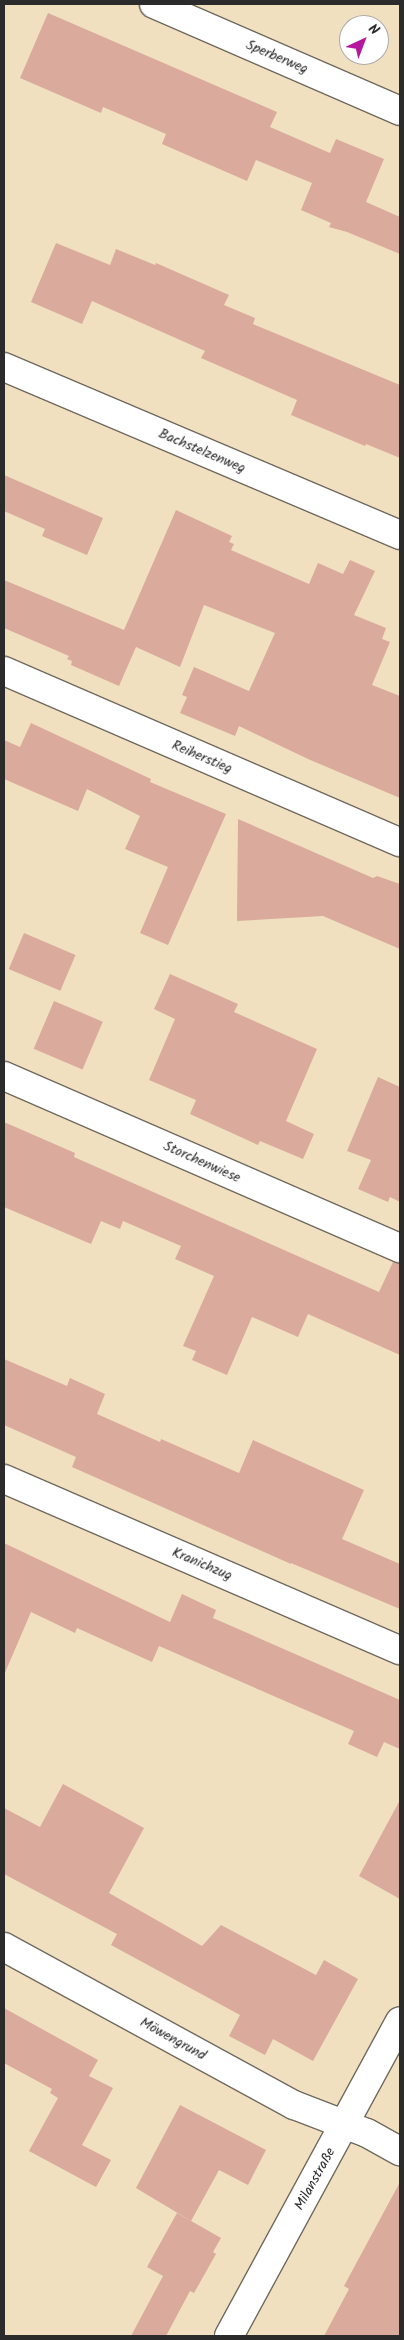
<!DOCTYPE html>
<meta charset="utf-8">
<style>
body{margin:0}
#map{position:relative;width:404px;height:2340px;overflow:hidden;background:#f0e0c0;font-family:Kalam,sans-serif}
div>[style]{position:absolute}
.building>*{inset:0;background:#daaa9c;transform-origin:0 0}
.roads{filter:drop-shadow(1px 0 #706a5f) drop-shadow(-1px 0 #706a5f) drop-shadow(0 1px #706a5f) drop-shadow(0 -1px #706a5f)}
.street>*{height:28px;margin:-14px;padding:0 14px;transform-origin:14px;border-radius:14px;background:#fff}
span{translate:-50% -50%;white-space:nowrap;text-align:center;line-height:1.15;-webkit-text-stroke:5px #fff;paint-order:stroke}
.street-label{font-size:14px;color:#2b2b2b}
.frame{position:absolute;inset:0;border:5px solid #2b2b2b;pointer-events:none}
.north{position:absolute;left:339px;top:15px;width:50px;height:50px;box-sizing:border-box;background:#fff;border:1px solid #aaa;border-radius:50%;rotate:43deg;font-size:14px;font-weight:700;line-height:20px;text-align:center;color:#2b2b2b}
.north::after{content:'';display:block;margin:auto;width:18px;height:22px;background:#b5179e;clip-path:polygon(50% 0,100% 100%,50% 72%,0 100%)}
</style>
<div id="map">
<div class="building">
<i style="clip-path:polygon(48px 13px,277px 112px,270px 127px,330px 153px,336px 139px,384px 159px,366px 202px,400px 217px,400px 254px,347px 232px,329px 227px,331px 223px,301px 210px,312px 183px,256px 160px,247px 181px,162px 144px,166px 134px,103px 107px,101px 113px,20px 78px)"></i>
<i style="clip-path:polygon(56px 243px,110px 265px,116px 249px,155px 265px,156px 263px,229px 295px,224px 305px,255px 318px,253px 324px,400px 385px,400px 458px,366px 444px,365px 446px,291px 415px,297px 400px,201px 358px,205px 351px,92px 301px,82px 324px,31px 302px)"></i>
<i style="clip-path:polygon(4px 475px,103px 518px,87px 555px,42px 536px,45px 529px,4px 511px)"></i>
<i style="clip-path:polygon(176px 510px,232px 536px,229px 542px,234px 544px,231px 550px,309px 584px,318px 563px,343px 574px,350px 560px,375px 571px,354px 615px,386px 628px,382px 639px,390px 642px,372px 685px,400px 696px,400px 798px,308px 759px,239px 726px,235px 736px,180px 713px,187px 697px,182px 695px,194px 667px,249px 691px,275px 633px,204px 605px,180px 667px,136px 647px,119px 686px,71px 665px,72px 661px,67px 659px,69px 656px,4px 628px,4px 580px,124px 630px)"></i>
<i style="clip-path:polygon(31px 723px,151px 779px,150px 782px,226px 814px,168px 945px,140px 933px,168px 867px,125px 849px,140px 816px,87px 789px,78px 811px,4px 779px,4px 740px,20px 747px)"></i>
<i style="clip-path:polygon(238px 819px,373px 878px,377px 876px,400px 884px,400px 949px,323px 916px,237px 921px)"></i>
<i style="left:24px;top:933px;width:56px;height:39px;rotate:23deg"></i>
<i style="clip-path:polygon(170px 974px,238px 1004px,234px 1012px,317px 1049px,286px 1121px,314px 1134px,303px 1159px,260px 1141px,258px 1145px,190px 1114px,196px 1100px,149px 1080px,175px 1019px,154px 1009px)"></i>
<i style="left:54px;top:1001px;width:53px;height:52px;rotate:23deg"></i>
<i style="clip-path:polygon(378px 1077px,400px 1087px,400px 1202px,390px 1197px,388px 1202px,358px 1189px,371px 1160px,347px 1151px)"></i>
<i style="clip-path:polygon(4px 1122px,75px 1153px,74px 1157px,379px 1292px,393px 1262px,400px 1263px,400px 1355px,308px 1314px,298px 1337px,252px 1317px,227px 1375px,192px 1360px,196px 1351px,183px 1346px,214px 1276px,175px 1259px,181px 1246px,123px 1221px,120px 1229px,101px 1221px,91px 1244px,4px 1207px)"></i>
<i style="clip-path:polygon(4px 1359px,67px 1386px,70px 1378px,105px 1394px,97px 1414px,160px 1442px,161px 1439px,239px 1473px,253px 1440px,364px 1490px,342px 1539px,400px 1564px,400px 1609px,291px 1563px,291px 1564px,72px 1467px,76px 1457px,4px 1425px)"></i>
<i style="clip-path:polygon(4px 1543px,170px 1622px,182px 1594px,216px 1610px,213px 1618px,400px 1700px,400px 1749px,384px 1742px,377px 1757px,348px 1744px,354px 1731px,159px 1646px,152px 1662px,77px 1628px,75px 1633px,31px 1612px,4px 1675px)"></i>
<i style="clip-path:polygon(63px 1784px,144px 1828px,109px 1893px,202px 1946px,221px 1925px,316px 1975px,324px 1960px,358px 1979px,313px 2061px,273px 2039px,265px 2055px,229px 2036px,240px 2015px,111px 1945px,117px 1934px,4px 1874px,4px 1808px,40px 1827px)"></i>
<i style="clip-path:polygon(400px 1800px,400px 1899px,359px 1876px)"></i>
<i style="clip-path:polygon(4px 2008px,98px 2060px,89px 2076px,113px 2088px,82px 2145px,111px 2160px,96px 2187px,29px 2151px,58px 2098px,50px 2093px,52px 2089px,4px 2063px)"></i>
<i style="clip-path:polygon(180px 2105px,266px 2150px,248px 2185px,219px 2170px,191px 2221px,136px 2188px)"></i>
<i style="clip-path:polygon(400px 2182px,400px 2336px,324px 2336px,349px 2289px,344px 2286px)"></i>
<i style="clip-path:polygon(177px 2213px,221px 2238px,213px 2252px,216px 2254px,194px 2293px,190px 2291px,166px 2336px,131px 2336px,163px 2276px,147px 2267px)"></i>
</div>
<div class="roads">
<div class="street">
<i style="left:154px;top:4px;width:268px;rotate:23.5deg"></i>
<i style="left:4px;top:367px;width:430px;rotate:23deg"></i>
<i style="left:4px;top:671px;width:431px;rotate:23.4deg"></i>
<i style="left:4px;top:1076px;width:432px;rotate:23.5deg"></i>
<i style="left:4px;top:1479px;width:431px;rotate:23.4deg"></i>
<i style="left:4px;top:1947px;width:330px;rotate:28.6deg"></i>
<i style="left:294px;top:2105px;width:78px;rotate:21deg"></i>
<i style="left:367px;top:2133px;width:38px;rotate:29deg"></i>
<i style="left:229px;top:2336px;width:358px;rotate:-61.5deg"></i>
</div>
</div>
<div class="street-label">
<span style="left:277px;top:57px;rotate:23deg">Sperberweg</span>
<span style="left:202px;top:451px;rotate:23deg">Bachstelzenweg</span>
<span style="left:202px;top:757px;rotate:23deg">Reiherstieg</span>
<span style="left:202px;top:1162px;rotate:24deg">Storchenwiese</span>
<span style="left:202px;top:1564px;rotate:23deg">Kranichzug</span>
<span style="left:173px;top:2039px;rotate:29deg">Möwengrund</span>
<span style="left:315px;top:2179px;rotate:-61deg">Milanstraße</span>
</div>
<div class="frame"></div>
<div class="north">N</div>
</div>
